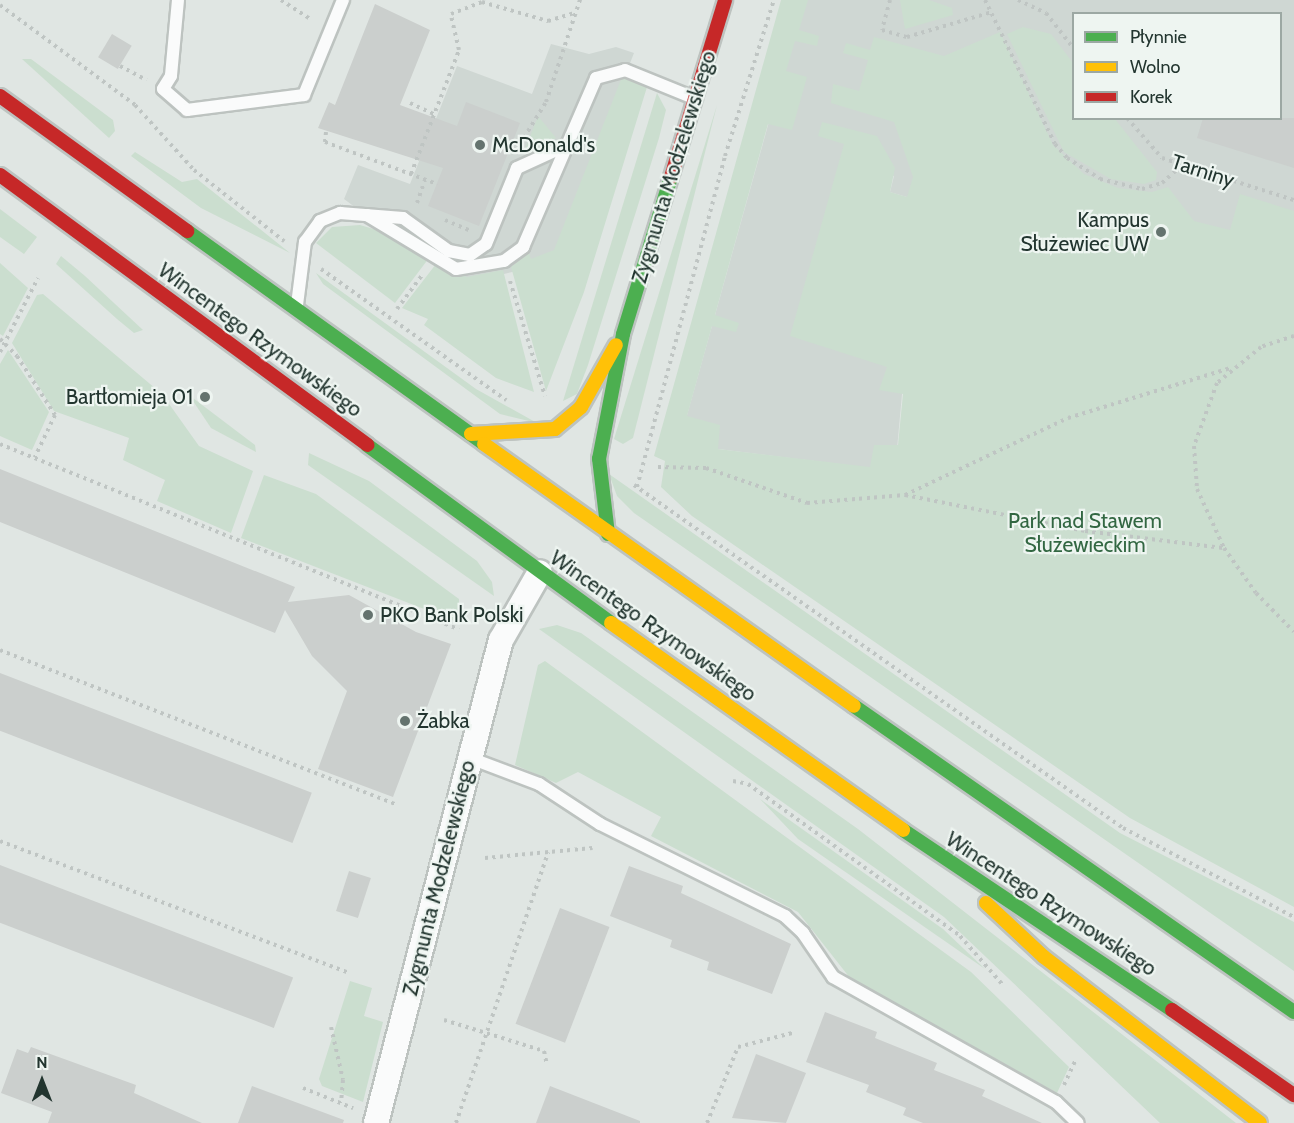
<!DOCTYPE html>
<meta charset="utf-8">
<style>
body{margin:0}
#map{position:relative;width:1294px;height:1123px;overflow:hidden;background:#e0e6e3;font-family:Cabin,sans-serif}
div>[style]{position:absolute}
.built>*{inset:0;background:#cfd7d3}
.green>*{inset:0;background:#cbdecf}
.building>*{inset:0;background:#cbcfcd;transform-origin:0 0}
.path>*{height:4px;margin-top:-2px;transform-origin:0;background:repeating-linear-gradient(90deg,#bfc5c3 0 3px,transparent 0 7.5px)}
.roads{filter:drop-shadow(2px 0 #bdc3c0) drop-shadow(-2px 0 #bdc3c0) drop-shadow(0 2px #bdc3c0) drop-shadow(0 -2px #bdc3c0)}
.lane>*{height:12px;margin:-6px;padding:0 6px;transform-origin:6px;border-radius:6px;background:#fafbfb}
.street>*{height:24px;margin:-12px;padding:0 12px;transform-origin:12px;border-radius:12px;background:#fafbfb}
.fast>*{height:14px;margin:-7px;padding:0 7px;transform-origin:7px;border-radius:7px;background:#4caf50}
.slow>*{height:14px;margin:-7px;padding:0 7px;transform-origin:7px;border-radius:7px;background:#ffc107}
.jam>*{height:14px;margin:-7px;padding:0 7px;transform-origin:7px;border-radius:7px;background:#c62828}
.dots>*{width:16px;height:16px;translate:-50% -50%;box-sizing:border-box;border:3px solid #eef5f1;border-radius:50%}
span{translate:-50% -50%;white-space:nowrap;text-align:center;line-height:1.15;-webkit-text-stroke:4.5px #eef5f1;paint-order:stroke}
.poi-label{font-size:21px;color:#22352f}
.left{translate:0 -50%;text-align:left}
.right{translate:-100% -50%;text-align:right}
.street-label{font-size:21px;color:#22352f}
.park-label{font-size:21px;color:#326742}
.legend{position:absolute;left:1072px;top:12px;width:210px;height:108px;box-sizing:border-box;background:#eef5f1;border:2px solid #9ca8a3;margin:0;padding:8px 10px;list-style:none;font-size:18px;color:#22352f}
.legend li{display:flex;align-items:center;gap:12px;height:30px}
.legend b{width:30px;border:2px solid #9ca8a3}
.north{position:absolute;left:12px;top:1051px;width:60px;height:60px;-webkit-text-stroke:4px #eef5f1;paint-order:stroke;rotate:0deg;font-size:16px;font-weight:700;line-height:24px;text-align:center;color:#22352f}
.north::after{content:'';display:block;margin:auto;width:21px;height:27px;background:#22352f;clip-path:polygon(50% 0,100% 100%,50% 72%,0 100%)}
</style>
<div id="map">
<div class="built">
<i style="clip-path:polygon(evenodd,803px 0,1294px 0,1294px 312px,890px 192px,894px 176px,840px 161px,904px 372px,895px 471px,679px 444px,803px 0,1074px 14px,1280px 14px,1280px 118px,1074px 118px,1074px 14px)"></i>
<i style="clip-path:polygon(551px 44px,589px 54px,616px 47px,634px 53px,552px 262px,460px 285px,344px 199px,358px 165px,410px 184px,457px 66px,532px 94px)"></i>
</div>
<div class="green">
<i style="clip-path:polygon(781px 0,808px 0,799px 30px,819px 36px,817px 46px,795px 41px,786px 71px,807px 77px,792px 130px,768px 124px,715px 315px,739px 323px,736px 332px,712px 326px,687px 416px,720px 425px,718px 449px,870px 467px,874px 445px,898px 445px,903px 394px,879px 390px,887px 367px,790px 336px,844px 144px,818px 136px,822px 122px,877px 136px,895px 168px,890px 192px,907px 197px,913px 177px,894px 122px,831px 103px,833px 84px,859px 91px,868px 60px,843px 53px,846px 43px,870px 50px,874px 37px,944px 56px,1000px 32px,1053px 145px,1084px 174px,1118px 188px,1152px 192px,1168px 187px,1194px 221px,1230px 230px,1240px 194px,1294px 211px,1294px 907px,1130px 818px,692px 516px,661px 487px,665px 461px,654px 456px)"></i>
<i style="clip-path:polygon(900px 0,929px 0,952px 8px,953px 15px,905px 29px)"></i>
<i style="clip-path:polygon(1023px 27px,1051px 34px,1073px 63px,1074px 118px,1115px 119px,1157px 172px,1156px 180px,1144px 184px,1111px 179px,1064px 152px,1007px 34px)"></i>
<i style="clip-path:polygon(22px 59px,31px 59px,113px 120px,115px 131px,109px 138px)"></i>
<i style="clip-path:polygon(622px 77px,647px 87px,584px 292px,546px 391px,511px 267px,529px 253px,531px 259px,554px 250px)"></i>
<i style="clip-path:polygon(657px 93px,666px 110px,659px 138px,588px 365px,577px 394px,563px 401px)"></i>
<i style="clip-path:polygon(717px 105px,633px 438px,623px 444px,614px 439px)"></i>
<i style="clip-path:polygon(538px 116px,556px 138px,524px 152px)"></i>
<i style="clip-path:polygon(135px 152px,182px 182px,197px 179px,290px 253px,201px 208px,131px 156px)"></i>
<i style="clip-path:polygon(0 209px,37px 237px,24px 254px,0 237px)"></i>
<i style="clip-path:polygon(360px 225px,387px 233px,429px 258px,395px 303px,316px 243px,332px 227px)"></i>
<i style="clip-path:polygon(61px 256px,85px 276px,143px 330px,134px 333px,117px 319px,56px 264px)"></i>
<i style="clip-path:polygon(0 263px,28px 288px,3px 336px,0 334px)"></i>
<i style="clip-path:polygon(436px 264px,467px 277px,503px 270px,534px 392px,496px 378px,424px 325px,428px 319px,402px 308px)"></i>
<i style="clip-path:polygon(316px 273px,476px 389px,537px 423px,500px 414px,323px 284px)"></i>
<i style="clip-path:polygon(43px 294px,162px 394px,199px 446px,253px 471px,231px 533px,157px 501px,165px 480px,123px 460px,129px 438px,54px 411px,12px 343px,37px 295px)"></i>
<i style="clip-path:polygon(8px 350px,49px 412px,32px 450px,0 436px,0 364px)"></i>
<i style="clip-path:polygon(189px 395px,255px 445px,256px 452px,211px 428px)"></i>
<i style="clip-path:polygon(309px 453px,369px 481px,477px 561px,492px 582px,494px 596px,308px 465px)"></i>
<i style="clip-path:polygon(609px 474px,1120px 833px,1294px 922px,1294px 971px,634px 513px,617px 496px)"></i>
<i style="clip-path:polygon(264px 475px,316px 494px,459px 599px,459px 617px,455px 621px,241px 538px)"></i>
<i style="clip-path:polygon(557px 625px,581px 633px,858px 829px,1236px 1123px,1160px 1123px,944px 917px,539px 629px)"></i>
<i style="clip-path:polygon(545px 661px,971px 972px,1069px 1067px,1057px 1093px,850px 978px,798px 912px,651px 836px,661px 817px,578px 772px,556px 783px,515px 765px,538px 665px)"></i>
<i style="clip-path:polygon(760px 799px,943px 929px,985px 969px,798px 839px)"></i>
<i style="clip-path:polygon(350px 981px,372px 988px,364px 1016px,383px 1022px,363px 1102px,322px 1086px,319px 1079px)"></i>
</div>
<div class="building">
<i style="clip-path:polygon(375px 4px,430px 30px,400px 105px,457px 126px,466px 102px,520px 123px,479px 226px,428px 206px,443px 168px,318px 128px,329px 102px,335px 105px)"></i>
<i style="left:112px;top:34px;width:23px;height:27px;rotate:31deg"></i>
<i style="clip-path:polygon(1203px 118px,1294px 118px,1294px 168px,1197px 138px)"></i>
<i style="clip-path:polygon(0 469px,295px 587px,288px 602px,349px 595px,416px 632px,451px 644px,393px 797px,318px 769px,347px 691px,312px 656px,285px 610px,275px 633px,0 522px)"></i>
<i style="left:0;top:673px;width:334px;height:54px;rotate:21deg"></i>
<i style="left:0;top:865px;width:314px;height:54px;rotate:21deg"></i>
<i style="clip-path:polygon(629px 866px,683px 886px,681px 893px,791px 944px,772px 994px,707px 970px,709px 962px,670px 947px,672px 940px,610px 916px)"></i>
<i style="left:349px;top:871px;width:23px;height:42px;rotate:18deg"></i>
<i style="left:560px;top:908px;width:53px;height:124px;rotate:21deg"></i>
<i style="clip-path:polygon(825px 1012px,877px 1032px,875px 1038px,937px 1063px,934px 1070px,985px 1090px,982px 1096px,1042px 1123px,923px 1123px,903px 1115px,906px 1108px,866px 1092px,869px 1085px,806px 1062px)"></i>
<i style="clip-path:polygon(31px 1047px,136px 1085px,134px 1093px,202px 1123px,48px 1123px,52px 1112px,1px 1093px,17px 1049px,28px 1053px)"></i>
<i style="clip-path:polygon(756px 1054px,806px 1073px,786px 1123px,732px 1118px)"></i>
<i style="clip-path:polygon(252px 1086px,344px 1120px,343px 1123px,238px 1123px)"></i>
<i style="clip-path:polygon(550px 1086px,640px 1121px,640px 1123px,536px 1123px)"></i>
</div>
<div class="path">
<i style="left:281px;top:0;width:37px;rotate:33deg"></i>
<i style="left:890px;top:0;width:31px;rotate:105deg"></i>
<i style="left:882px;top:30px;width:26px;rotate:16deg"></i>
<i style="left:907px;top:37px;width:89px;rotate:-16.4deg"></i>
<i style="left:985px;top:0;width:160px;rotate:64.1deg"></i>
<i style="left:1055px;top:144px;width:18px;rotate:49deg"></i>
<i style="left:1067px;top:158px;width:39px;rotate:32deg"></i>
<i style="left:1100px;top:179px;width:43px;rotate:13.4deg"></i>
<i style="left:1142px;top:189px;width:21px;rotate:-17deg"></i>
<i style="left:1162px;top:183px;width:27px;rotate:-42deg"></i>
<i style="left:1018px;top:0;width:31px;rotate:25deg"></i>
<i style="left:1046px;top:13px;width:46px;rotate:52.1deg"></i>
<i style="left:0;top:5px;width:168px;rotate:36.5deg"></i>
<i style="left:135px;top:105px;width:88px;rotate:47.8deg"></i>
<i style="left:194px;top:170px;width:115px;rotate:38.3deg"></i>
<i style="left:120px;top:66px;width:30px;rotate:28deg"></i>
<i style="left:410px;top:103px;width:26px;rotate:25deg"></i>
<i style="left:1127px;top:118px;width:53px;rotate:48.8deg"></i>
<i style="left:1162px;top:158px;width:139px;rotate:17.7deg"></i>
<i style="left:326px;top:132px;width:10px;rotate:96deg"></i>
<i style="left:325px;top:142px;width:120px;rotate:20.6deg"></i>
<i style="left:520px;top:144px;width:49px;rotate:-58.2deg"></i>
<i style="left:546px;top:102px;width:108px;rotate:-71.6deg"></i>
<i style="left:411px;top:174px;width:133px;rotate:-68.8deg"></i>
<i style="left:459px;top:50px;width:37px;rotate:-103deg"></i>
<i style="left:451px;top:14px;width:33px;rotate:-21deg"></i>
<i style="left:482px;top:2px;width:69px;rotate:16.1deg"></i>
<i style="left:548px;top:21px;width:27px;rotate:-17deg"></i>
<i style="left:417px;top:203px;width:24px;rotate:-71deg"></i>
<i style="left:445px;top:220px;width:26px;rotate:23deg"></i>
<i style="left:321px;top:269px;width:227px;rotate:35.3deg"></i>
<i style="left:510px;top:281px;width:120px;rotate:73.1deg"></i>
<i style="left:397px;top:309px;width:44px;rotate:-53.4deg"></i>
<i style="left:1294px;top:336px;width:35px;rotate:162deg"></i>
<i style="left:1261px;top:347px;width:57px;rotate:140.7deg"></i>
<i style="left:1217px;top:383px;width:67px;rotate:110.1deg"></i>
<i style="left:1194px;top:446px;width:43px;rotate:86deg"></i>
<i style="left:1197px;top:489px;width:65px;rotate:65.4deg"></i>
<i style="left:1224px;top:548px;width:55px;rotate:54.6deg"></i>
<i style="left:1256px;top:593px;width:54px;rotate:45.7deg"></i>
<i style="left:0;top:339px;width:24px;rotate:45deg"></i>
<i style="left:17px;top:356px;width:70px;rotate:57.2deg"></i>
<i style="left:55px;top:415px;width:47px;rotate:115.5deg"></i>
<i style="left:0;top:352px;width:83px;rotate:-62.8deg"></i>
<i style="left:0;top:444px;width:495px;rotate:22deg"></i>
<i style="left:658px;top:467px;width:48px;rotate:1.2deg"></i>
<i style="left:706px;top:468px;width:107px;rotate:19.1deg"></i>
<i style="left:807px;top:503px;width:98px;rotate:-4.7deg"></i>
<i style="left:905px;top:495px;width:180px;rotate:-25.3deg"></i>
<i style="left:1068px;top:418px;width:170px;rotate:-17.1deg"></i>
<i style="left:634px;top:485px;width:597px;rotate:35.05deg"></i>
<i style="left:1123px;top:828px;width:193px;rotate:27.5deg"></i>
<i style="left:637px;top:487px;width:342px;rotate:-75.1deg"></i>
<i style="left:725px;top:156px;width:164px;rotate:-72.6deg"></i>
<i style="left:905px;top:495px;width:184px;rotate:11.3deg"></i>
<i style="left:1085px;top:531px;width:139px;rotate:7deg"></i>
<i style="left:0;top:650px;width:426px;rotate:21.3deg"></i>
<i style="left:733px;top:781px;width:15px;rotate:11deg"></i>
<i style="left:748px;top:784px;width:261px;rotate:35.6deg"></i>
<i style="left:960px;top:936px;width:64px;rotate:48.8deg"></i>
<i style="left:0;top:841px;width:373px;rotate:20.7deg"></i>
<i style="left:485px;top:858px;width:108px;rotate:-5.3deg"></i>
<i style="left:444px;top:1020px;width:105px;rotate:17.2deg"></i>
<i style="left:544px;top:1051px;width:14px;rotate:78deg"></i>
<i style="left:331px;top:1027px;width:54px;rotate:77.2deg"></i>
<i style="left:343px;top:1080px;width:23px;rotate:95deg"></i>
<i style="left:1064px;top:1085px;width:29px;rotate:-65deg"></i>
<i style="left:303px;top:1088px;width:54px;rotate:21.8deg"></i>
<i style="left:456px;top:1123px;width:286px;rotate:-71.2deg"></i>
<i style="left:707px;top:1123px;width:82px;rotate:-67.8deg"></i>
<i style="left:738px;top:1047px;width:56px;rotate:-14.5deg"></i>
</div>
<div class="roads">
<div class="lane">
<i style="left:178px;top:0;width:76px;rotate:95.3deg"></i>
<i style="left:171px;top:76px;width:15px;rotate:122deg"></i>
<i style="left:163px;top:89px;width:32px;rotate:41deg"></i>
<i style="left:187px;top:110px;width:118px;rotate:-7.3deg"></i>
<i style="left:304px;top:95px;width:103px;rotate:-67.7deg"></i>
<i style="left:367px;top:215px;width:104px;rotate:31.2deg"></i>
<i style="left:456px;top:269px;width:49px;rotate:-9.5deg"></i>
<i style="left:504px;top:261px;width:24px;rotate:-36deg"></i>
<i style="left:523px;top:247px;width:184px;rotate:-66.6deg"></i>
<i style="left:596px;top:78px;width:30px;rotate:-15deg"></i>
<i style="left:625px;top:70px;width:74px;rotate:22.1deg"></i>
<i style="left:297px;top:305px;width:64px;rotate:-82.8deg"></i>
<i style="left:305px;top:242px;width:26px;rotate:-54deg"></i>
<i style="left:320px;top:221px;width:22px;rotate:-22deg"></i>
<i style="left:340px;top:213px;width:63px;rotate:4.5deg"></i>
<i style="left:403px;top:218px;width:57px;rotate:35.7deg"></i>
<i style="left:449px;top:251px;width:21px;rotate:11deg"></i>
<i style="left:470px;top:255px;width:19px;rotate:-35deg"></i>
<i style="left:486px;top:244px;width:82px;rotate:-67.8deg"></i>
<i style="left:517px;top:168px;width:51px;rotate:-24.5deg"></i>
<i style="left:470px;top:758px;width:74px;rotate:20.6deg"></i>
<i style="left:539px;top:784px;width:73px;rotate:33.3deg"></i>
<i style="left:600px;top:824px;width:207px;rotate:26.4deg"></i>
<i style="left:785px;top:916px;width:25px;rotate:43deg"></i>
<i style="left:803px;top:933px;width:53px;rotate:55.7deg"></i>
<i style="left:833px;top:977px;width:256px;rotate:29.3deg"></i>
<i style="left:1056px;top:1102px;width:30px;rotate:44deg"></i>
</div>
<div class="street">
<i style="left:376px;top:1123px;width:499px;rotate:-75.5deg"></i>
<i style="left:501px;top:640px;width:78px;rotate:-60.2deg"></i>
</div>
<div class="fast">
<i style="left:187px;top:231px;width:365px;rotate:35.6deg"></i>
<i style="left:367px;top:445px;width:302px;rotate:36.1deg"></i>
<i style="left:608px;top:534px;width:76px;rotate:-96.8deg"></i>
<i style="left:599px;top:459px;width:127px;rotate:-79.1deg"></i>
<i style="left:623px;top:334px;width:164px;rotate:-73deg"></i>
<i style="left:854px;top:706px;width:536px;rotate:34.82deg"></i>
<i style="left:903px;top:830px;width:324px;rotate:33.8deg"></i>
</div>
<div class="slow">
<i style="left:471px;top:434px;width:84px;rotate:-3.4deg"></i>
<i style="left:555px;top:429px;width:34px;rotate:-40deg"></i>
<i style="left:581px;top:407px;width:71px;rotate:-60.6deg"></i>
<i style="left:484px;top:444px;width:453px;rotate:35.3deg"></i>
<i style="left:611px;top:623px;width:358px;rotate:35.3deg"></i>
<i style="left:986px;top:903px;width:79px;rotate:43deg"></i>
<i style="left:1044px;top:957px;width:272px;rotate:37.5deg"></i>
</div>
<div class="jam">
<i style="left:0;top:96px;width:231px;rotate:35.8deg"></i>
<i style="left:0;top:175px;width:456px;rotate:36.3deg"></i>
<i style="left:671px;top:177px;width:185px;rotate:-73deg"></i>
<i style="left:1172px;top:1010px;width:149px;rotate:34.9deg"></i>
</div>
</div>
<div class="dots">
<i style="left:480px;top:145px;background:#64736e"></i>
<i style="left:1161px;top:232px;background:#64736e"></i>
<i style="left:205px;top:397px;background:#64736e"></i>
<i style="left:368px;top:615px;background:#64736e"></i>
<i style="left:405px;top:721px;background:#64736e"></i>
</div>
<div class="poi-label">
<span class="left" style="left:492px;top:145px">McDonald's</span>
<span class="right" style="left:1149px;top:232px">Kampus<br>Służewiec UW</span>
<span class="right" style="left:193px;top:397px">Bartłomieja 01</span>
<span class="left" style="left:380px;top:615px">PKO Bank Polski</span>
<span class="left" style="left:417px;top:721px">Żabka</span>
</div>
<div class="street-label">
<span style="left:674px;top:167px;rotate:-73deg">Zygmunta Modzelewskiego</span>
<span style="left:1203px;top:171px;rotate:18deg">Tarniny</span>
<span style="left:260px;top:340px;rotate:36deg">Wincentego Rzymowskiego</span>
<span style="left:653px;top:626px;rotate:35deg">Wincentego Rzymowskiego</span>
<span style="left:439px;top:878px;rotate:-76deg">Zygmunta Modzelewskiego</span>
<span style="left:1051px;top:904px;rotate:33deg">Wincentego Rzymowskiego</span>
</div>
<div class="park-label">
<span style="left:1085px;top:533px">Park nad Stawem<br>Służewieckim</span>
</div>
<ul class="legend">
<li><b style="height:8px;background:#4caf50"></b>Płynnie</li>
<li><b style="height:8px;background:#ffc107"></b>Wolno</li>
<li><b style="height:8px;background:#c62828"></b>Korek</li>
</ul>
<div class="north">N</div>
</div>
